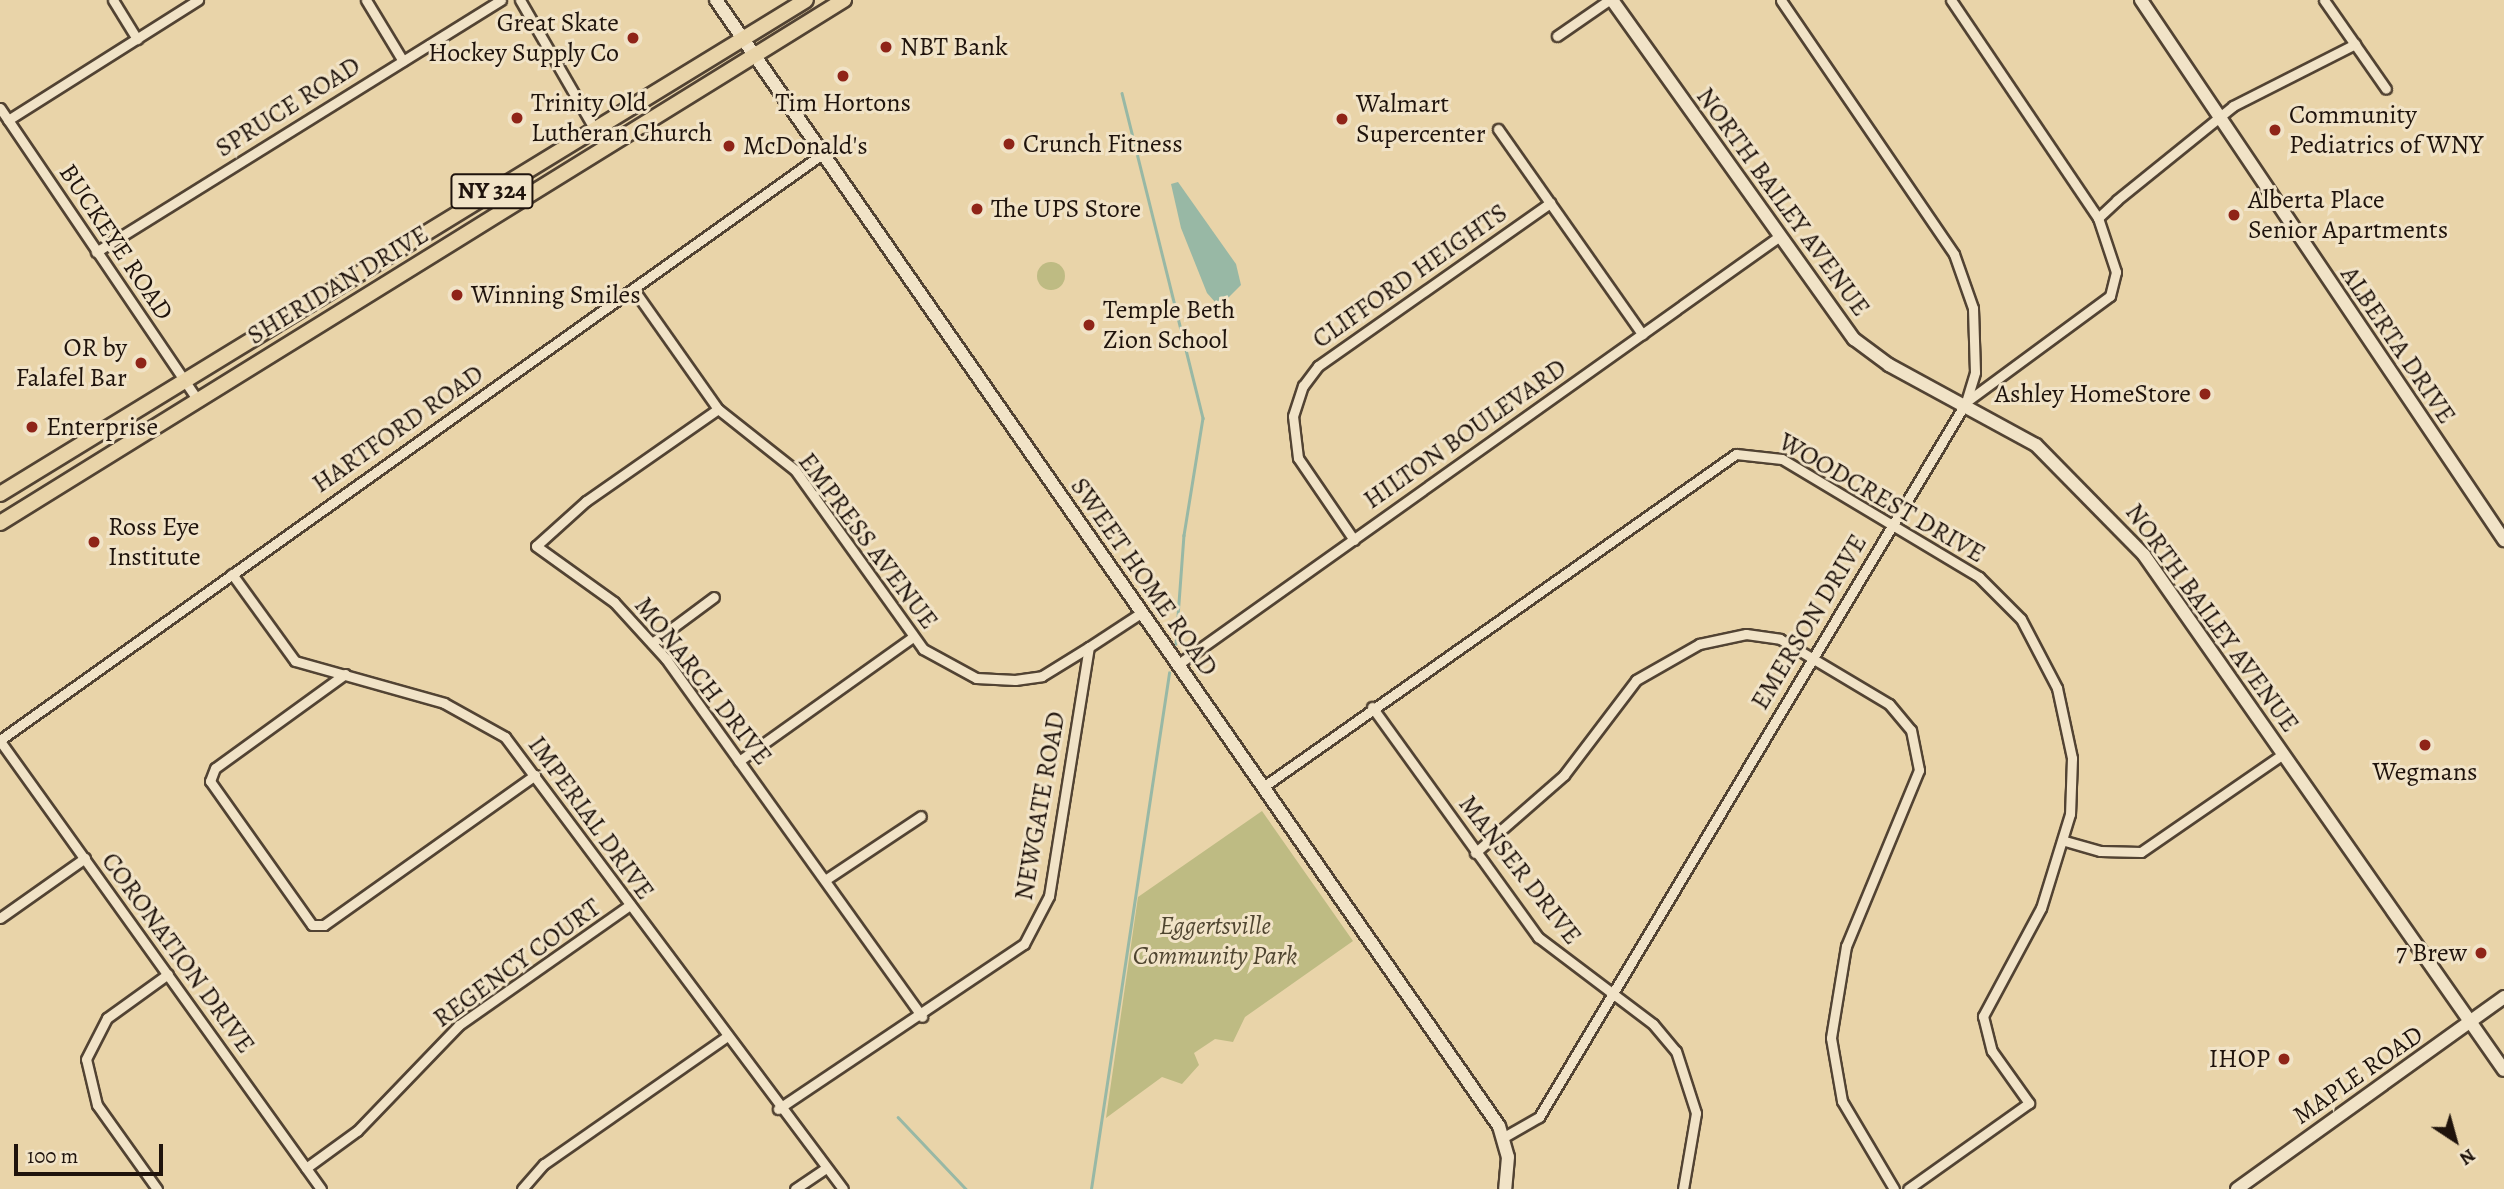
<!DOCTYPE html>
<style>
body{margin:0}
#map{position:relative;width:2504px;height:1189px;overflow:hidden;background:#e9d4a9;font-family:Alegreya,serif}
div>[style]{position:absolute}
.green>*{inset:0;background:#bebb83}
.round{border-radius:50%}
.water>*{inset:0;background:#98b8a5}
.stream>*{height:2.5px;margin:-1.25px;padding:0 1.25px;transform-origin:1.25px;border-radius:1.25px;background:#98b8a5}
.roads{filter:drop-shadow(2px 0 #524333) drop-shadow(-2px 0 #524333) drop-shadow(0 2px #524333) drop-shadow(0 -2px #524333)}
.street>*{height:9px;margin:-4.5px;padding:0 4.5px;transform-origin:4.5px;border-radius:4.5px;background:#f1e3c7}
.secondary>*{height:12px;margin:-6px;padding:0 6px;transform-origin:6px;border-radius:6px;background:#f1e3c7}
.primary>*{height:14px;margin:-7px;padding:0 7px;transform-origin:7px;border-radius:7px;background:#e9d4a9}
.dots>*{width:19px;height:19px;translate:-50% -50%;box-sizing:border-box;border:4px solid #f1e3c7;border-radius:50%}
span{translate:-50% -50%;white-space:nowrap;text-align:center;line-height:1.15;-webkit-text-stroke:6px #f1e3c7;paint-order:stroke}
.shield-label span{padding:2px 5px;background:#f1e3c7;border:2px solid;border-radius:5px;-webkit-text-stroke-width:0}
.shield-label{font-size:24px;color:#1f130c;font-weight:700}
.poi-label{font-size:26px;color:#1f130c}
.right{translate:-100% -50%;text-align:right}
.left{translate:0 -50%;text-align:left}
.street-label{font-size:26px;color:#1f130c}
.park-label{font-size:26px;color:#4f4530;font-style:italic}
.north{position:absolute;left:2420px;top:1105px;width:70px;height:70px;-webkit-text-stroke:5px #f1e3c7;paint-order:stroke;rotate:144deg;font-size:19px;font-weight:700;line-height:28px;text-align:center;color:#1f130c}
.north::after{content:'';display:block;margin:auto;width:24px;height:32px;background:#1f130c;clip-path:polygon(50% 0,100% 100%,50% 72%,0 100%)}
.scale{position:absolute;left:14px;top:1144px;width:149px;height:32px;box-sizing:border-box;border:4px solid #1f130c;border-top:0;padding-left:9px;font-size:21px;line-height:24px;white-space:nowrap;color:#1f130c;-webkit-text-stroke:5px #f1e3c7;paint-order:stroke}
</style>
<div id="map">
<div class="green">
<i class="round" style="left:1037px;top:262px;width:28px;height:28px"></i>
<i style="clip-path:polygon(1262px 811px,1353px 941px,1245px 1017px,1233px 1042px,1215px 1039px,1194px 1053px,1199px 1065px,1182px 1084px,1162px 1077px,1106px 1118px,1138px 897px)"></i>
</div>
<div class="water">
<i style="clip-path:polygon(1178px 182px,1236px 264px,1241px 285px,1225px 301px,1215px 302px,1207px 293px,1181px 228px,1171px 184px)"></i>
</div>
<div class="stream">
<i style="left:1122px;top:93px;width:335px;rotate:76deg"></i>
<i style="left:1203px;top:418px;width:119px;rotate:99.2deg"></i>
<i style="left:1184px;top:535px;width:109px;rotate:94.2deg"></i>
<i style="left:898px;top:1117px;width:99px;rotate:46.6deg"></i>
<i style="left:1091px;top:1189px;width:522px;rotate:-81.4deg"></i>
</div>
<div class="roads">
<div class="street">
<i style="left:113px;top:0;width:46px;rotate:58.4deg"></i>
<i style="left:366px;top:0;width:71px;rotate:58.8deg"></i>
<i style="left:520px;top:0;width:148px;rotate:60deg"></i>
<i style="left:1951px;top:0;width:263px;rotate:56deg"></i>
<i style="left:2324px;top:0;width:108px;rotate:55.1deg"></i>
<i style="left:1557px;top:36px;width:63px;rotate:-34.7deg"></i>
<i style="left:0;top:108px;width:351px;rotate:55.9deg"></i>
<i style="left:8px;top:120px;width:225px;rotate:-32.3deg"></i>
<i style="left:1498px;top:129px;width:251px;rotate:54.9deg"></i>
<i style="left:96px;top:252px;width:477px;rotate:-31.9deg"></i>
<i style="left:634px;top:290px;width:146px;rotate:54.8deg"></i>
<i style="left:718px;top:409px;width:98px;rotate:38.4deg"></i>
<i style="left:795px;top:470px;width:220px;rotate:54.4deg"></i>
<i style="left:923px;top:649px;width:60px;rotate:28.7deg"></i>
<i style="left:976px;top:678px;width:39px;rotate:3deg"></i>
<i style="left:1015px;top:680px;width:27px;rotate:-8deg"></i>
<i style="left:1042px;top:676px;width:55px;rotate:-31.7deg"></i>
<i style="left:1966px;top:402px;width:179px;rotate:-36.4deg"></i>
<i style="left:2110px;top:296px;width:25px;rotate:-76deg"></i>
<i style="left:2116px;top:272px;width:57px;rotate:-108.4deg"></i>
<i style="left:2098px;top:218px;width:26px;rotate:-43deg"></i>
<i style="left:2117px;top:200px;width:149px;rotate:-39deg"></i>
<i style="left:2233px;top:106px;width:137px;rotate:-26.9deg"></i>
<i style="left:718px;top:409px;width:161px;rotate:145.1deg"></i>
<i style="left:586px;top:501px;width:67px;rotate:138deg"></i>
<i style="left:536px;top:546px;width:96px;rotate:35.7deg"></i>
<i style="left:614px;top:602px;width:77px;rotate:47.6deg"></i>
<i style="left:666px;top:659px;width:440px;rotate:54.4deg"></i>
<i style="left:1354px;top:540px;width:99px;rotate:-124.3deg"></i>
<i style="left:1298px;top:458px;width:42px;rotate:-96.8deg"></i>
<i style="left:1293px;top:416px;width:32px;rotate:-72deg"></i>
<i style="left:1303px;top:386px;width:25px;rotate:-53deg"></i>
<i style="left:1318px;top:366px;width:284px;rotate:-35.1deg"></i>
<i style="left:232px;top:574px;width:107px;rotate:54.1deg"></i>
<i style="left:295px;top:661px;width:155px;rotate:15.7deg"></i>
<i style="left:444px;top:703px;width:70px;rotate:29.1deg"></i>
<i style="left:505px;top:737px;width:564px;rotate:53.21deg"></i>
<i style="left:652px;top:643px;width:77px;rotate:-36.6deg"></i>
<i style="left:1177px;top:665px;width:736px;rotate:-35.44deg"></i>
<i style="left:345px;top:674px;width:160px;rotate:144.1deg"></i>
<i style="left:215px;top:768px;width:14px;rotate:111deg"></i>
<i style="left:210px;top:781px;width:176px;rotate:54.7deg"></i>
<i style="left:312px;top:925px;width:12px"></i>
<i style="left:324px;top:925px;width:259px;rotate:-35.4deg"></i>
<i style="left:1372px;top:707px;width:284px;rotate:54.2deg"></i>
<i style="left:1538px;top:937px;width:144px;rotate:37.1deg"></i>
<i style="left:1653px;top:1024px;width:35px;rotate:50deg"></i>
<i style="left:1676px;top:1051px;width:65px;rotate:72.1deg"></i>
<i style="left:1696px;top:1113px;width:77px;rotate:99.7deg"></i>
<i style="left:0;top:740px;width:1009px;rotate:-35.48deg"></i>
<i style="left:0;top:741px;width:551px;rotate:54.38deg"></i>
<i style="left:739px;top:761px;width:214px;rotate:-35.5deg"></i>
<i style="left:1263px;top:787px;width:578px;rotate:-35.15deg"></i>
<i style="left:1736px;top:454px;width:46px;rotate:6.2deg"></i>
<i style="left:1782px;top:459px;width:230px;rotate:30.9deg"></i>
<i style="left:1979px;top:577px;width:59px;rotate:45deg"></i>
<i style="left:2021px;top:619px;width:78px;rotate:62.4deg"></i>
<i style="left:2057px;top:688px;width:72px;rotate:77.9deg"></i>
<i style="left:2072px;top:758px;width:56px;rotate:92deg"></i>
<i style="left:2070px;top:814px;width:98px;rotate:107.1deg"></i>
<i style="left:2041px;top:908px;width:123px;rotate:118.2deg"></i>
<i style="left:1983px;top:1016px;width:36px;rotate:76deg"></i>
<i style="left:1992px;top:1051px;width:64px;rotate:54.6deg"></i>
<i style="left:2029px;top:1103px;width:148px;rotate:144.6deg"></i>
<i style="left:2065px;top:841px;width:36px;rotate:16deg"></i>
<i style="left:2100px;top:851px;width:41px;rotate:1.4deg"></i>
<i style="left:2141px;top:852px;width:173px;rotate:-34.6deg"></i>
<i style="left:1475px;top:853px;width:118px;rotate:-41.2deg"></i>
<i style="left:1564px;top:775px;width:119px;rotate:-52.8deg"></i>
<i style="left:1636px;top:680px;width:73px;rotate:-29.7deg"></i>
<i style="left:1699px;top:644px;width:48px;rotate:-12deg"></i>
<i style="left:1746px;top:634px;width:34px;rotate:8deg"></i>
<i style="left:1780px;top:639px;width:127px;rotate:30.8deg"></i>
<i style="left:1889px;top:704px;width:34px;rotate:50deg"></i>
<i style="left:1911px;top:730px;width:41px;rotate:78.7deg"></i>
<i style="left:1919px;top:770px;width:191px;rotate:112.5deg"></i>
<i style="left:1846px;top:946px;width:93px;rotate:99.3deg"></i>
<i style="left:1831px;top:1038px;width:64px;rotate:80.1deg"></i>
<i style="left:1842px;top:1101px;width:102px;rotate:59.4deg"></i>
<i style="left:825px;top:880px;width:115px;rotate:-33.7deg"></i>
<i style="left:0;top:918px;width:104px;rotate:-35.2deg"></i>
<i style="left:778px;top:1109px;width:296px;rotate:-33.9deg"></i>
<i style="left:1024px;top:944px;width:54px;rotate:-62.5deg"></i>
<i style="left:1049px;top:896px;width:252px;rotate:-80.9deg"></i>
<i style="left:1089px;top:647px;width:62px;rotate:-33.2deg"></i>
<i style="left:1504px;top:1137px;width:40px;rotate:-29.7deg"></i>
<i style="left:1539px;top:1117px;width:833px;rotate:-59.15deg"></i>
<i style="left:1966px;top:402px;width:31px;rotate:-73deg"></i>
<i style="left:1975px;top:372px;width:64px;rotate:-91.8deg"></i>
<i style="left:1973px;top:308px;width:57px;rotate:-109.4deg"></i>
<i style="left:1954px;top:254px;width:307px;rotate:-124.3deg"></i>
<i style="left:306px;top:1168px;width:63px;rotate:-36deg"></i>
<i style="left:357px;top:1131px;width:147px;rotate:-46.1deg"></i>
<i style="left:459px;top:1025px;width:209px;rotate:-35.1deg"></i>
<i style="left:157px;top:1189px;width:103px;rotate:-125.5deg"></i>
<i style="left:97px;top:1105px;width:47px;rotate:-103.4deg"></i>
<i style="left:86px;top:1059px;width:46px;rotate:-62.9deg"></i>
<i style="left:107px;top:1018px;width:75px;rotate:-35.8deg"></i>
<i style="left:522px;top:1189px;width:33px;rotate:-49deg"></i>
<i style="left:544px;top:1164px;width:222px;rotate:-34.9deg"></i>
<i style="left:795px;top:1189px;width:37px;rotate:-34deg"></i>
</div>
<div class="secondary">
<i style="left:716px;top:0;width:1371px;rotate:55.19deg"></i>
<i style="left:1499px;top:1126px;width:32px;rotate:74deg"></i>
<i style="left:1508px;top:1157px;width:32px;rotate:95deg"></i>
<i style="left:1612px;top:0;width:417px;rotate:54.5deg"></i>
<i style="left:1854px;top:339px;width:44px;rotate:36.6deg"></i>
<i style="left:1889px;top:365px;width:167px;rotate:28.6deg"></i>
<i style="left:2036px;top:445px;width:154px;rotate:45.5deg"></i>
<i style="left:2144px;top:555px;width:628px;rotate:55.05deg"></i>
<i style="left:2141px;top:0;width:651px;rotate:56.09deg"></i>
<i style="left:2237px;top:1189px;width:329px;rotate:-35.7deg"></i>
</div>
<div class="primary">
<i style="left:0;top:494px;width:945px;rotate:-31.5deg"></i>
<i style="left:0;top:523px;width:993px;rotate:-31.79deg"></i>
</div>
</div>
<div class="dots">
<i style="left:633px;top:38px;background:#8f2418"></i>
<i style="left:886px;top:47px;background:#8f2418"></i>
<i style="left:843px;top:76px;background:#8f2418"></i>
<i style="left:517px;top:118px;background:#8f2418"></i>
<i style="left:1342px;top:119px;background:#8f2418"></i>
<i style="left:2275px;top:130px;background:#8f2418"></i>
<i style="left:1009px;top:144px;background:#8f2418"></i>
<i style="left:729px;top:146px;background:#8f2418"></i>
<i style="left:977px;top:209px;background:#8f2418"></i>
<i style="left:2234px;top:215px;background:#8f2418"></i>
<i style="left:457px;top:295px;background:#8f2418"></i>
<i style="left:1089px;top:325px;background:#8f2418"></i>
<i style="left:141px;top:363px;background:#8f2418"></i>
<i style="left:2205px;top:394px;background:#8f2418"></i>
<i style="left:32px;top:427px;background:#8f2418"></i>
<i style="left:94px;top:542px;background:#8f2418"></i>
<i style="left:2425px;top:745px;background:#8f2418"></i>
<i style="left:2481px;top:953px;background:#8f2418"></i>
<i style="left:2284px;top:1059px;background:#8f2418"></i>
</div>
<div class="shield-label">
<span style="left:492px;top:191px">NY 324</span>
</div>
<div class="poi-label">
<span class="right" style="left:619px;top:38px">Great Skate<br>Hockey Supply Co</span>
<span class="left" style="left:900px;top:47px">NBT Bank</span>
<span class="left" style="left:531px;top:118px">Trinity Old<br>Lutheran Church</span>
<span style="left:843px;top:103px">Tim Hortons</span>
<span class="left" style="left:1356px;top:119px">Walmart<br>Supercenter</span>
<span class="left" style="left:2289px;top:130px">Community<br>Pediatrics of WNY</span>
<span class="left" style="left:1023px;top:144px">Crunch Fitness</span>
<span class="left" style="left:743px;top:146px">McDonald's</span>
<span class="left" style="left:2248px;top:215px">Alberta Place<br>Senior Apartments</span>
<span class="left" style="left:991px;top:209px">The UPS Store</span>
<span class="left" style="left:471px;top:295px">Winning Smiles</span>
<span class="left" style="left:1103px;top:325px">Temple Beth<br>Zion School</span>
<span class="right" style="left:127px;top:363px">OR by<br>Falafel Bar</span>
<span class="right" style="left:2191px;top:394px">Ashley HomeStore</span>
<span class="left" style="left:46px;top:427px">Enterprise</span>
<span class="left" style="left:108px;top:542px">Ross Eye<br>Institute</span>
<span style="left:2425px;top:772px">Wegmans</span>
<span class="right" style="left:2467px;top:953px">7 Brew</span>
<span class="right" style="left:2270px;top:1059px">IHOP</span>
</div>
<div class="street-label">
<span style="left:288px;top:107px;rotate:-32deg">SPRUCE ROAD</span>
<span style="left:1783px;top:202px;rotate:54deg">NORTH BAILEY AVENUE</span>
<span style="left:116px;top:242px;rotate:56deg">BUCKEYE ROAD</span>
<span style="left:1410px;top:276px;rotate:-35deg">CLIFFORD HEIGHTS</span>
<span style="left:338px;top:285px;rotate:-31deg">SHERIDAN DRIVE</span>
<span style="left:2398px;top:345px;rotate:56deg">ALBERTA DRIVE</span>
<span style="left:398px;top:429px;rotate:-35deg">HARTFORD ROAD</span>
<span style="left:1465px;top:434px;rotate:-35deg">HILTON BOULEVARD</span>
<span style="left:1882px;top:498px;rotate:30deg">WOODCREST DRIVE</span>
<span style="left:868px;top:541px;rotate:53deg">EMPRESS AVENUE</span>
<span style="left:1144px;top:577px;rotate:55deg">SWEET HOME ROAD</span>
<span style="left:2212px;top:618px;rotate:54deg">NORTH BAILEY AVENUE</span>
<span style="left:1809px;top:622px;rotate:-59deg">EMERSON DRIVE</span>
<span style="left:703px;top:681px;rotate:52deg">MONARCH DRIVE</span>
<span style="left:1040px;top:806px;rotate:-80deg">NEWGATE ROAD</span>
<span style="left:591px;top:818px;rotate:54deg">IMPERIAL DRIVE</span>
<span style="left:1520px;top:870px;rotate:52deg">MANSER DRIVE</span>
<span style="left:178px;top:953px;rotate:54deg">CORONATION DRIVE</span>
<span style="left:517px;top:963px;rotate:-36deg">REGENCY COURT</span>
<span style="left:2358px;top:1075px;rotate:-35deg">MAPLE ROAD</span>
</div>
<div class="park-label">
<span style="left:1215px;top:941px">Eggertsville<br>Community Park</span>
</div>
<div class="north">N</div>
<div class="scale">100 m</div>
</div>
